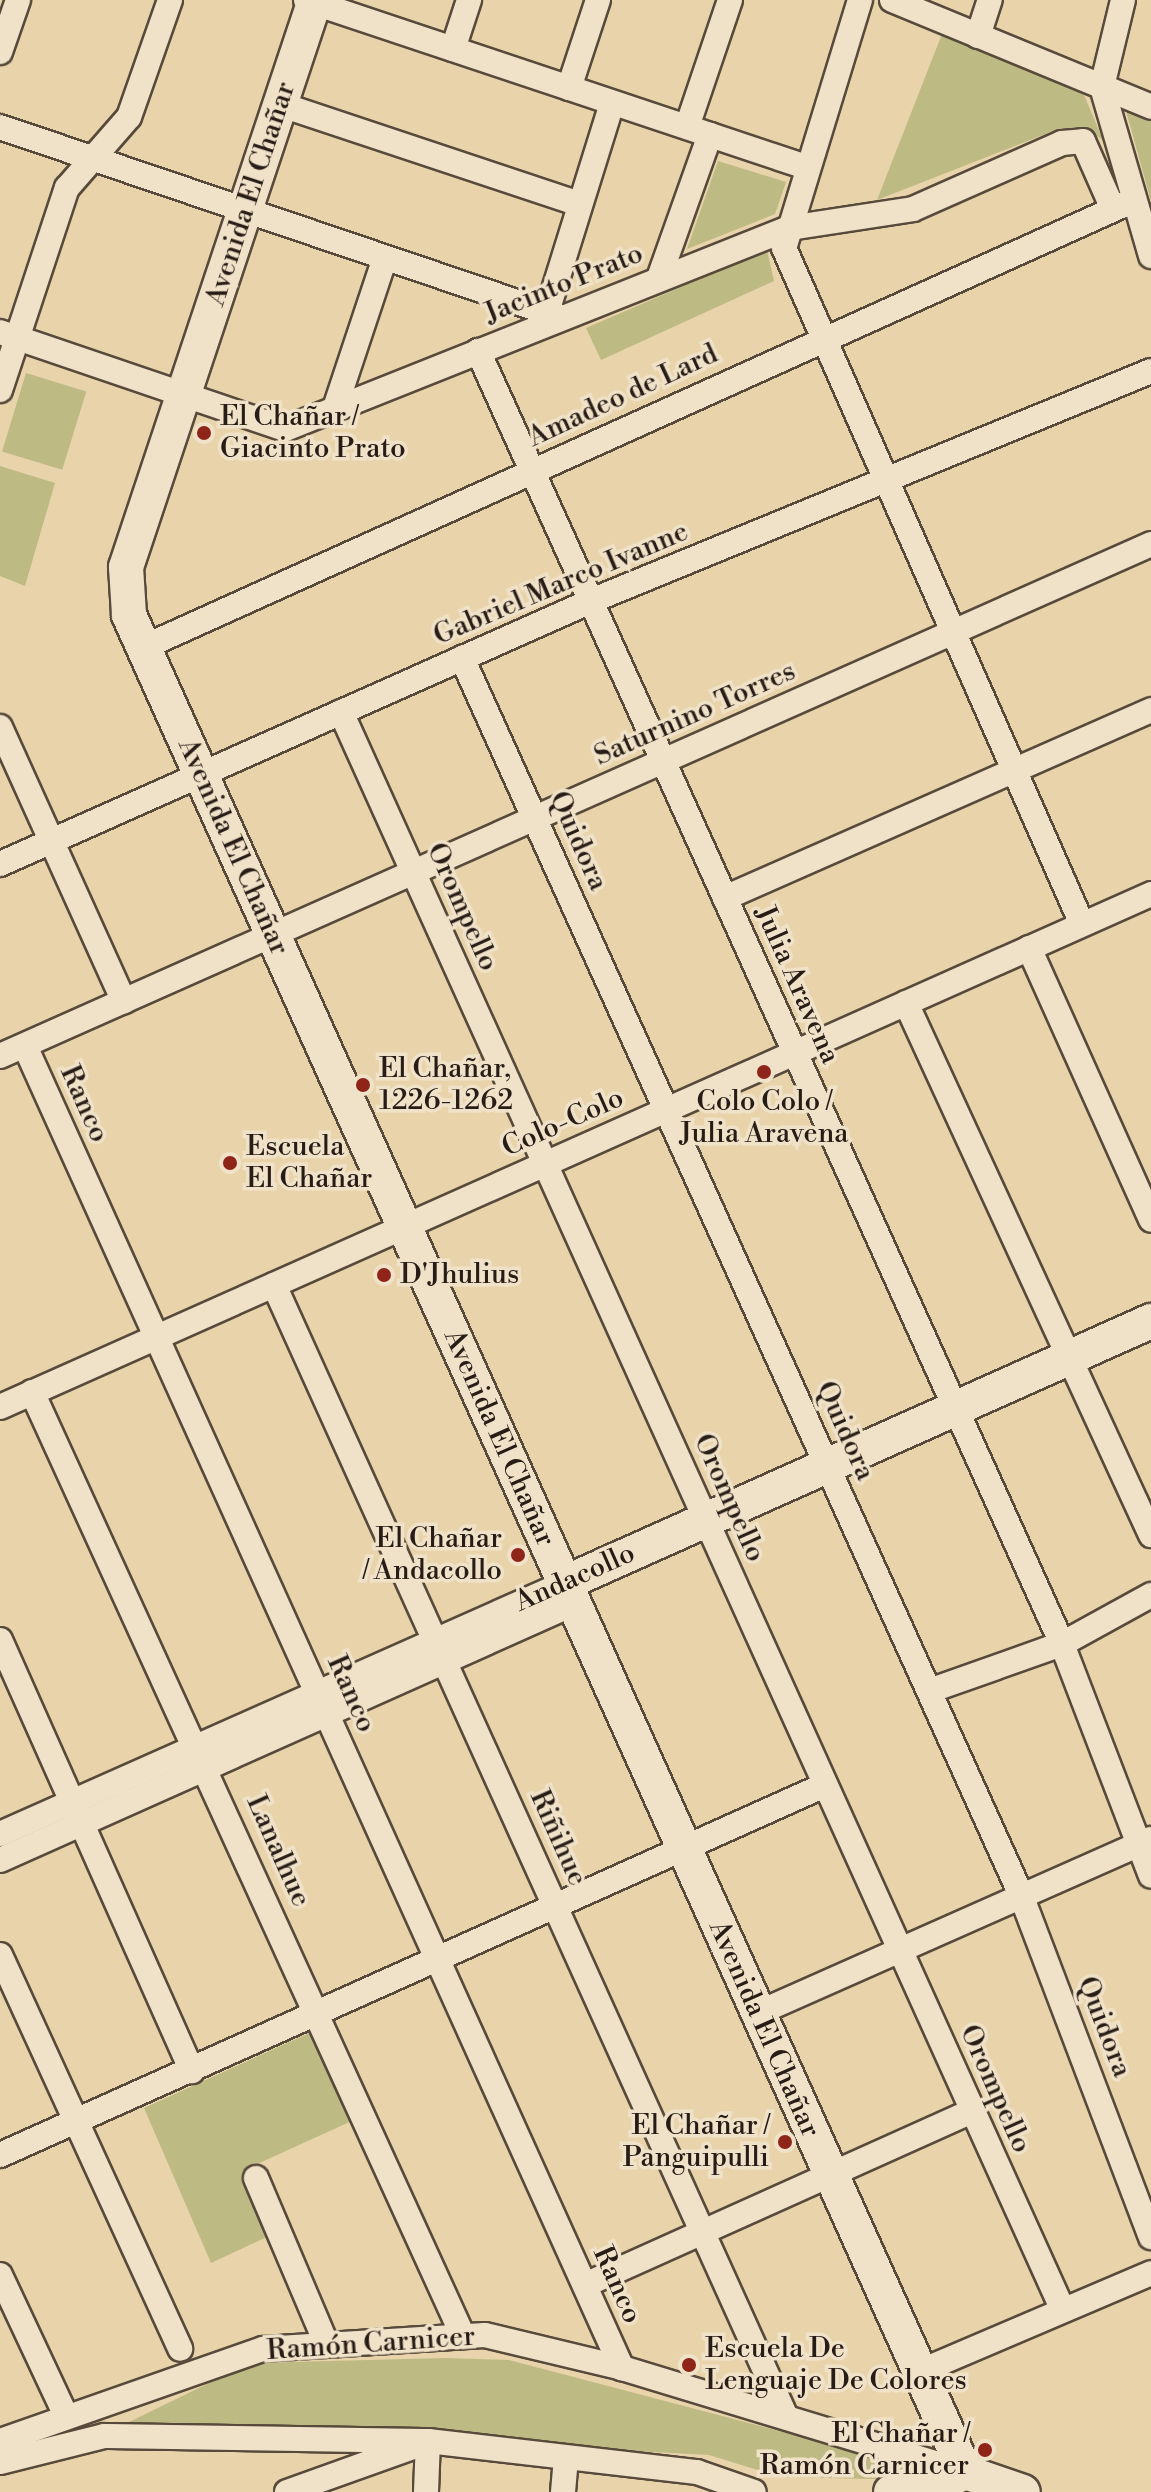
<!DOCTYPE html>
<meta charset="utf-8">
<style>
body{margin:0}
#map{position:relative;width:1151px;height:2492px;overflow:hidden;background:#e8d3aa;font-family:"Libre Bodoni",serif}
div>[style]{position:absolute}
.green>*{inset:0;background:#beba83;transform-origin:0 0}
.roads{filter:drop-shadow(2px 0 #574a3b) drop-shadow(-2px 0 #574a3b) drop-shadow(0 2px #574a3b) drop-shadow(0 -2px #574a3b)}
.street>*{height:24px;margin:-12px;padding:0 12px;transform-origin:12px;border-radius:12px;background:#f0e2c8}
.secondary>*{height:34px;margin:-17px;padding:0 17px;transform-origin:17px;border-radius:17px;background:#f0e2c8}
.dots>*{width:22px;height:22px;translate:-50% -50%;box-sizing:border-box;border:4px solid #f0e2c8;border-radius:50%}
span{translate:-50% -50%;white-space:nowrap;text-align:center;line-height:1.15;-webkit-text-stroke:7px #f0e2c8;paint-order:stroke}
.street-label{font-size:28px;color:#271c16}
.poi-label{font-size:28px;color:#271c16}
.left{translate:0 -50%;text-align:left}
.right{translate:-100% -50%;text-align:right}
</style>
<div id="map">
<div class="green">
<i style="clip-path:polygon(942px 34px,1081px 88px,1103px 140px,1084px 127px,1058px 129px,877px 200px)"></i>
<i style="clip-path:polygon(1125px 107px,1151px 117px,1151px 201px)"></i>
<i style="clip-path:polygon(718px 161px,786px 182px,775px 214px,687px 249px)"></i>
<i style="clip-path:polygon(767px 250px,774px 281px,601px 360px,586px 328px)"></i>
<i style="left:26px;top:373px;width:63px;height:82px;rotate:17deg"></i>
<i style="clip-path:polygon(0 466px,55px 483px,25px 586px,0 576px)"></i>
<i style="clip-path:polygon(316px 2030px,356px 2119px,244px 2170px,273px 2234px,211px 2263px,144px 2108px)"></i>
<i style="clip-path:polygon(444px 2358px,509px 2360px,931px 2471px,920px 2480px,780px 2477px,709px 2455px,127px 2423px,250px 2363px)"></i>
</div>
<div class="roads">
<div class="street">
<i style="left:306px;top:0;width:527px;rotate:18.47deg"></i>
<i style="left:860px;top:0;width:259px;rotate:107deg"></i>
<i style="left:784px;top:248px;width:739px;rotate:66.21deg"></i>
<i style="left:892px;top:0;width:280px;rotate:22.4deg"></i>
<i style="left:1123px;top:0;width:89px;rotate:103.6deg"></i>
<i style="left:1102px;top:87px;width:176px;rotate:73.8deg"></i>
<i style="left:978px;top:36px;width:38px;rotate:-72deg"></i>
<i style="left:453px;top:49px;width:52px;rotate:-71.9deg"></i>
<i style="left:0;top:52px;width:55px;rotate:-70.9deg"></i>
<i style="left:569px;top:88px;width:93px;rotate:-71.8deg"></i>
<i style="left:279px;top:104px;width:317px;rotate:18.4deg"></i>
<i style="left:0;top:127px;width:592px;rotate:18.71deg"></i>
<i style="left:687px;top:127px;width:134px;rotate:-71.3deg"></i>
<i style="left:659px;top:278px;width:152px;rotate:-70.4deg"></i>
<i style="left:547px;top:312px;width:219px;rotate:-72.7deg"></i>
<i style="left:0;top:332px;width:301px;rotate:18.8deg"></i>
<i style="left:285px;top:429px;width:543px;rotate:-21.74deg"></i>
<i style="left:789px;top:228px;width:125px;rotate:-8.7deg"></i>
<i style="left:913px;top:209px;width:163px;rotate:-23.9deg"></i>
<i style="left:1062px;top:143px;width:21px;rotate:-5deg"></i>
<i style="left:1083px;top:141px;width:74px;rotate:66.2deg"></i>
<i style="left:478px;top:351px;width:1419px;rotate:65.69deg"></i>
<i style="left:1062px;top:1644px;width:248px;rotate:69deg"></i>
<i style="left:0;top:390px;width:213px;rotate:-71.7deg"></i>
<i style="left:67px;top:188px;width:94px;rotate:-48.9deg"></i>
<i style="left:129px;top:117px;width:124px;rotate:-70.7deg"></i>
<i style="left:335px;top:408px;width:158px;rotate:-71.6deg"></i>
<i style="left:142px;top:648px;width:1084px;rotate:-24.3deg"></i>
<i style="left:462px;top:658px;width:1357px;rotate:65.68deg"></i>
<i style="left:1021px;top:1895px;width:366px;rotate:69.2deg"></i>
<i style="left:341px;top:712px;width:1751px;rotate:65.69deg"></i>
<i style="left:0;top:727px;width:301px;rotate:65.7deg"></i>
<i style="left:0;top:864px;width:647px;rotate:-23.99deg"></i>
<i style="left:591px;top:601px;width:605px;rotate:-22.33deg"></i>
<i style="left:725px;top:898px;width:466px;rotate:-23.8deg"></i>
<i style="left:1029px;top:948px;width:298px;rotate:65.8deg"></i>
<i style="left:906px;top:1003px;width:586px;rotate:65.27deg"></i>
<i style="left:25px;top:1046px;width:1451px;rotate:65.7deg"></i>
<i style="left:0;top:1056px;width:1260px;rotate:-23.98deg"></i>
<i style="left:274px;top:1285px;width:1242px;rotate:65.66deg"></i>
<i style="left:32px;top:1392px;width:1038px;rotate:65.46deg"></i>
<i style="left:0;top:1407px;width:1260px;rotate:-24.02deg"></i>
<i style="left:0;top:1640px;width:472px;rotate:66deg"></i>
<i style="left:929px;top:1691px;width:141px;rotate:-19.5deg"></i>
<i style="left:1062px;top:1644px;width:102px;rotate:-28.8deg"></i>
<i style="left:0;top:1834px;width:618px;rotate:-23.95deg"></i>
<i style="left:0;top:1860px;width:628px;rotate:-24.07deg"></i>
<i style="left:0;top:1955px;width:433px;rotate:65.4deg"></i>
<i style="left:758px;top:2013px;width:430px;rotate:-23.9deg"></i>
<i style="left:0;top:2155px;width:904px;rotate:-24.16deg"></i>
<i style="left:256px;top:2178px;width:181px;rotate:67deg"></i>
<i style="left:0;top:2275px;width:156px;rotate:64.9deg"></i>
<i style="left:585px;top:2285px;width:425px;rotate:-24.2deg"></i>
<i style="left:919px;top:2372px;width:252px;rotate:-23.1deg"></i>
<i style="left:0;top:2441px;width:279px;rotate:-19.3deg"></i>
<i style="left:263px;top:2349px;width:222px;rotate:-3.6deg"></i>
<i style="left:485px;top:2335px;width:141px;rotate:13.5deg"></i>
<i style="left:622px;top:2368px;width:358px;rotate:16.9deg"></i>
<i style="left:0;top:2462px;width:107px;rotate:-14deg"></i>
<i style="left:104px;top:2436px;width:324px;rotate:0.9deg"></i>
<i style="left:428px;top:2441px;width:271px;rotate:6.6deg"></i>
<i style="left:697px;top:2472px;width:60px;rotate:19.3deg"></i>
<i style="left:287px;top:2492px;width:134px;rotate:-19.7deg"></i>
<i style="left:426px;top:2492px;width:51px;rotate:-87.8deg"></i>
<i style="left:563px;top:2492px;width:32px;rotate:-85deg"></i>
</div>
<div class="secondary">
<i style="left:315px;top:0;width:598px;rotate:108.43deg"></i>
<i style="left:126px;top:567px;width:48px;rotate:86.4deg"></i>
<i style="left:129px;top:615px;width:2037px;rotate:65.76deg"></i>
<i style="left:565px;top:1583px;width:642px;rotate:-24.09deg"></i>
<i style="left:965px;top:2472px;width:61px;rotate:19deg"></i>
<i style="left:891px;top:2492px;width:38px;rotate:-5deg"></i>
<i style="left:929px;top:2489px;width:40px;rotate:-25deg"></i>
</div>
</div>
<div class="dots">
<i style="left:204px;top:433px;background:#8f2418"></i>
<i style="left:764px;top:1072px;background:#8f2418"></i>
<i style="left:363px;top:1085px;background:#8f2418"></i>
<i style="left:230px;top:1163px;background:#8f2418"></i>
<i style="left:384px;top:1275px;background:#8f2418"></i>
<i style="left:518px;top:1555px;background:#8f2418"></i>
<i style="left:785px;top:2142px;background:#8f2418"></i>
<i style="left:689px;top:2365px;background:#8f2418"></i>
<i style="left:985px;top:2450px;background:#8f2418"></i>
</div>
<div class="street-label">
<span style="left:251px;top:194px;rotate:-72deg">Avenida El Chañar</span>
<span style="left:564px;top:284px;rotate:-22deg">Jacinto Prato</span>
<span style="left:623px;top:396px;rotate:-25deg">Amadeo de Lard</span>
<span style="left:561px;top:584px;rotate:-23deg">Gabriel Marco Ivanne</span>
<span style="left:695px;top:714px;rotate:-24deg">Saturnino Torres</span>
<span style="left:578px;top:841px;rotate:66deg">Quidora</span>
<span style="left:233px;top:847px;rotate:66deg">Avenida El Chañar</span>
<span style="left:462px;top:907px;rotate:66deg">Orompello</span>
<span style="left:797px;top:985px;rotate:66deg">Julia Aravena</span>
<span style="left:84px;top:1104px;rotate:66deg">Ranco</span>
<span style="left:563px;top:1123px;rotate:-24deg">Colo-Colo</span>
<span style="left:845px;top:1431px;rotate:66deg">Quidora</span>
<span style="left:499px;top:1438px;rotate:66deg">Avenida El Chañar</span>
<span style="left:729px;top:1498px;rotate:66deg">Orompello</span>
<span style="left:575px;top:1578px;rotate:-24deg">Andacollo</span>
<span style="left:351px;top:1694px;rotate:66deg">Ranco</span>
<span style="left:558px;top:1838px;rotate:66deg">Riñihue</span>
<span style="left:278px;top:1851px;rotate:66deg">Lanalhue</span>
<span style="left:1104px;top:2027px;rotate:69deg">Quidora</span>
<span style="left:764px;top:2029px;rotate:66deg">Avenida El Chañar</span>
<span style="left:995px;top:2089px;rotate:66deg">Orompello</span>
<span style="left:617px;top:2285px;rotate:66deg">Ranco</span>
<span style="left:371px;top:2344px;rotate:-4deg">Ramón Carnicer</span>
</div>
<div class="poi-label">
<span class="left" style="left:220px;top:433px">El Chañar /<br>Giacinto Prato</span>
<span class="left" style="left:379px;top:1085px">El Chañar,<br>1226-1262</span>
<span style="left:764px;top:1118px">Colo Colo /<br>Julia Aravena</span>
<span class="left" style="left:246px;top:1163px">Escuela<br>El Chañar</span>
<span class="left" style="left:400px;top:1275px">D'Jhulius</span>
<span class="right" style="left:502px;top:1555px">El Chañar<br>/ Andacollo</span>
<span class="right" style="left:769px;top:2142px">El Chañar /<br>Panguipulli</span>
<span class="left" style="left:705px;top:2365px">Escuela De<br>Lenguaje De Colores</span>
<span class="right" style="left:969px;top:2450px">El Chañar /<br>Ramón Carnicer</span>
</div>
</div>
